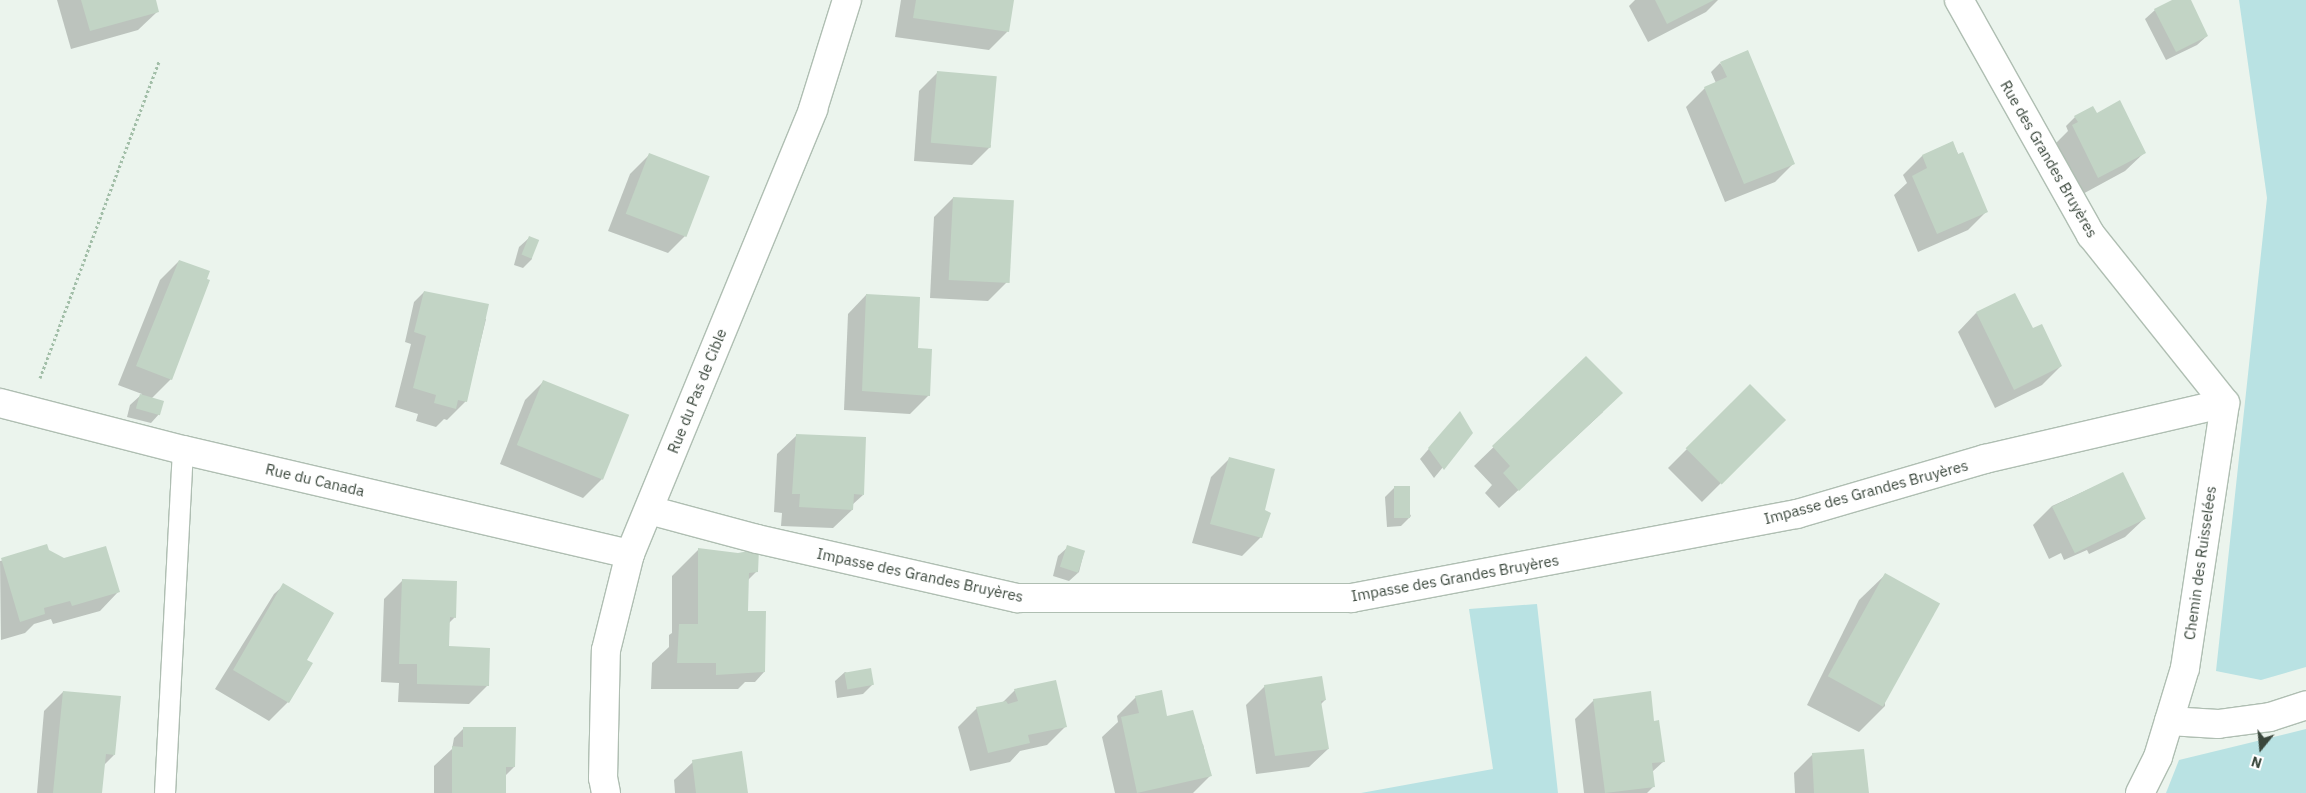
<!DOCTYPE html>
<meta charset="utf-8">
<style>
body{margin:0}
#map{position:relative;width:2306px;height:793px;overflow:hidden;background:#ebf4ed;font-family:"IBM Plex Sans",sans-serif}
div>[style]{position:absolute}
.green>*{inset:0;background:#b9e2e3}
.shadow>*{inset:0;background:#0003;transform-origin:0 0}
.building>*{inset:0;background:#c2d4c5;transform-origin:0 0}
.path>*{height:3px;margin-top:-1.5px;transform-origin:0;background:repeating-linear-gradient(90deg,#a2bea8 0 2.5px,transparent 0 5px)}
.roads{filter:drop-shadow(1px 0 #afbeb2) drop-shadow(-1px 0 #afbeb2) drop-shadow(0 1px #afbeb2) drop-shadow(0 -1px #afbeb2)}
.service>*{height:20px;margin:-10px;padding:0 10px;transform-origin:10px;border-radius:10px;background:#fff}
.minor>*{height:28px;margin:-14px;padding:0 14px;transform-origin:14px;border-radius:14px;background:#fff}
span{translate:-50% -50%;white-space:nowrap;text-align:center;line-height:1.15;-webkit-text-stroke:5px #fff;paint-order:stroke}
.street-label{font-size:15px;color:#3a473c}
.north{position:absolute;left:2236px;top:723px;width:50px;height:50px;-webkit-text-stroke:4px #fff;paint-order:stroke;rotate:197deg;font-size:14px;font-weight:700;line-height:20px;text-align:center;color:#3a473c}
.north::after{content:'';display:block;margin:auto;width:18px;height:22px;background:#3a473c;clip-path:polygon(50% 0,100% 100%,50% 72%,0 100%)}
</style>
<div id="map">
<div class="green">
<i style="clip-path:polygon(2239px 0,2306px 0,2306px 667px,2261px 680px,2216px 671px,2267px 198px)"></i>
<i style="clip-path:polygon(1537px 604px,1558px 793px,1361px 793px,1493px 769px,1469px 609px)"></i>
<i style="clip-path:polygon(2306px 729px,2306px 793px,2166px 793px,2179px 760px)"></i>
</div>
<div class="shadow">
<i style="clip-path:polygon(57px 0,154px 0,157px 12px,138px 30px,71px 49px)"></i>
<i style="clip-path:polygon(901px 0,1013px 0,1008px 31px,989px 50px,895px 37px)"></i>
<i style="clip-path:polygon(1635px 0,1718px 0,1706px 12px,1648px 42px,1629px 6px)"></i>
<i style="clip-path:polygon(2174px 0,2189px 0,2207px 36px,2197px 45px,2166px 60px,2145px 19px,2155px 10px)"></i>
<i style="clip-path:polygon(1720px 63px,1794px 163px,1775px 182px,1725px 202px,1686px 107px,1705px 88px,1716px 83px,1711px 72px)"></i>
<i style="clip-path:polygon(938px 72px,991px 146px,972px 165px,914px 161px,919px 91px)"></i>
<i style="clip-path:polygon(2096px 114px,2144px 153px,2125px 171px,2079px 196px,2054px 145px,2068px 131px,2066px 126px,2075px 117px)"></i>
<i style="clip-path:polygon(1952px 142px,1987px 211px,1968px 230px,1918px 252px,1894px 195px,1907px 183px,1903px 175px,1922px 156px)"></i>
<i style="clip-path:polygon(649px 155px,687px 234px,668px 253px,608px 231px,630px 174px)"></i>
<i style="clip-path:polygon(953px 198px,1007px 282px,988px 301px,930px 298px,934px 217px)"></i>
<i style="clip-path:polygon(529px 238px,532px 259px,523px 268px,514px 265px,519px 247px)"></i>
<i style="clip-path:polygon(179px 261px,171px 379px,151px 399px,160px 413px,151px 423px,127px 417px,130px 405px,142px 394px,118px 385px,160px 280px)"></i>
<i style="clip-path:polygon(424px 292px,486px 319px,466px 401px,447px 420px,444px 419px,436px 427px,416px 421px,418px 414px,395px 407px,411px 344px,405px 342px,414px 302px)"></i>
<i style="clip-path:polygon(866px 295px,917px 349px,929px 395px,910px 414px,844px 410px,848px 314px)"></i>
<i style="clip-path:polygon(1976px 313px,2033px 330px,2061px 366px,2042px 385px,1995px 408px,1958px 332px)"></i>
<i style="clip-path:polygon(1586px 358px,1603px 412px,1499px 508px,1485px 493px,1492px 485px,1474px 466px)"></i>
<i style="clip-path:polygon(543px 382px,627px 416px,602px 479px,583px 498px,500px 464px,525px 400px)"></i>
<i style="left:1750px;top:386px;width:48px;height:116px;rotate:45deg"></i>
<i style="clip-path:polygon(1460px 413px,1471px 433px,1434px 478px,1420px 459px)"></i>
<i style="clip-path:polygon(796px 436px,863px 495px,852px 505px,852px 510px,833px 528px,781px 526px,782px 513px,774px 512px,777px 454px)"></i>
<i style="clip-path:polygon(1230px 458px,1263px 511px,1261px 537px,1242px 556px,1192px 543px,1211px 477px)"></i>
<i style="clip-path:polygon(2122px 474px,2144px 519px,2125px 537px,2089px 554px,2087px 550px,2064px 560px,2061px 553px,2049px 559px,2033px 525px,2052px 506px)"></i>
<i style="clip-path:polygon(1395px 487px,1411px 516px,1401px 526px,1387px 527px,1385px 497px)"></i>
<i style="clip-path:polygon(1068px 547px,1084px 552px,1079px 572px,1069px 581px,1053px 576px,1058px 556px)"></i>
<i style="clip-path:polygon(698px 550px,756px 572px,747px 581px,747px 612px,764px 672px,755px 682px,745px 682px,738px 689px,651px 689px,652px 663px,669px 647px,669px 635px,672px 633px,672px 576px)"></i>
<i style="clip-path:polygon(48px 551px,118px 592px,100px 611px,53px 624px,51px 619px,34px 624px,25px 633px,1px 640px,0 561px)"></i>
<i style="clip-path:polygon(1886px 574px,1885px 706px,1859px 732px,1807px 705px,1859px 600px)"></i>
<i style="clip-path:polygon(403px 580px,455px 617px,449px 623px,448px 648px,488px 685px,469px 704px,398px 702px,399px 683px,381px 682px,384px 599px)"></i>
<i style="clip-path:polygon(284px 585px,306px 660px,288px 702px,269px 721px,215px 689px,274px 594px)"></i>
<i style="clip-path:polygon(845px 672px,873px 684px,863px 694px,837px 698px,835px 681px)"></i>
<i style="clip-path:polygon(1265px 686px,1325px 700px,1320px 705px,1328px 749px,1309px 767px,1256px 774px,1246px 705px)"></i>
<i style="clip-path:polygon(1015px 690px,1066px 726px,1047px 745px,1020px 751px,1010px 762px,970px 771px,958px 727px,977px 708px,1002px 703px)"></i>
<i style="clip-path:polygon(63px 692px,114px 755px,104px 765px,101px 793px,37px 793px,44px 711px)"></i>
<i style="clip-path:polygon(1136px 697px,1165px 715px,1197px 745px,1203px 744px,1210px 776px,1193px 793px,1115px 793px,1102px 737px,1118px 722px,1117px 716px)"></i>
<i style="clip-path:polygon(1594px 700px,1653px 722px,1663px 762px,1652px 772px,1654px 786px,1647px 793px,1584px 793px,1575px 719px)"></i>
<i style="clip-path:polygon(463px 729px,514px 767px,505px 776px,504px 793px,434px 793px,434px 766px,452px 749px,454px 738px)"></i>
<i style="clip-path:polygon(1813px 754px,1868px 793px,1795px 793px,1794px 773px)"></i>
<i style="clip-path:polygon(693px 762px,747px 793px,675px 793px,674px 780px)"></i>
</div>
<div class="building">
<i style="clip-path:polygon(81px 0,156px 0,159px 12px,90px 31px)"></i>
<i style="clip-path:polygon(916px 0,1014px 0,1009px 32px,913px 18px)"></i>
<i style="clip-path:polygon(1655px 0,1714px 0,1667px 24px)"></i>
<i style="clip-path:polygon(2172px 0,2191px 0,2208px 36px,2176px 52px,2154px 9px)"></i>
<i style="clip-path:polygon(1748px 50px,1795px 164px,1744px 184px,1704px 87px,1727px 77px,1720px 62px)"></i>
<i style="left:937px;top:71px;width:60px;height:72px;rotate:5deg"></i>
<i style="clip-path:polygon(2120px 100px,2146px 153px,2098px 178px,2072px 125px,2078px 122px,2074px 116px,2093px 106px,2097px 113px)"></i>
<i style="clip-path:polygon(1953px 141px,1958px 154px,1963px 152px,1988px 212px,1937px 234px,1912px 176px,1927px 168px,1922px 155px)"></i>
<i style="left:649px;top:153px;width:65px;height:65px;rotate:21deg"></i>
<i style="left:953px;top:197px;width:61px;height:83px;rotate:3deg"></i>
<i style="left:529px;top:236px;width:11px;height:20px;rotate:22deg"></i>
<i style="clip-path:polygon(179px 260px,210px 271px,207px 279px,210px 280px,172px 380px,136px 366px)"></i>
<i style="clip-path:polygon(424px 291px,489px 304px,467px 402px,458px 400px,456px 409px,434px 403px,436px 395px,413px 388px,426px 336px,414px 332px)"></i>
<i style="clip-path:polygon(2015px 293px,2033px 328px,2042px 324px,2062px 366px,2014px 390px,1976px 312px)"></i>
<i style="clip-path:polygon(866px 294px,920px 297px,918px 348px,932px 349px,930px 396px,862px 391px)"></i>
<i style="clip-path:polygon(1586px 356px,1623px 393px,1519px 491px,1503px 473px,1510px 466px,1492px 446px)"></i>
<i style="left:543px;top:380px;width:93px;height:70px;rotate:22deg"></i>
<i style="left:1750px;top:384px;width:51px;height:91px;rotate:45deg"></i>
<i style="left:140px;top:394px;width:25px;height:15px;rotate:16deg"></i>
<i style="clip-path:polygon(1460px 411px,1473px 433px,1444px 470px,1428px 448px)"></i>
<i style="clip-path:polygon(796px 434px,866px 437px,864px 495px,854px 494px,853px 510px,799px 507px,800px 494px,792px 494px)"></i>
<i style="clip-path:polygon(1229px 457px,1275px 469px,1265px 510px,1271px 513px,1262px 538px,1210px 524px)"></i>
<i style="left:2123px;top:472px;width:52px;height:79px;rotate:64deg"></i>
<i style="left:1394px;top:486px;width:16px;height:32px"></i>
<i style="clip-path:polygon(47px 544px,49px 550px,64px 558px,106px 546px,120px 592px,72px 606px,70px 601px,44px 608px,45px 614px,20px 622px,1px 558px)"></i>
<i style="left:1067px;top:545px;width:19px;height:23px;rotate:18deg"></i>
<i style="clip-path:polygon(698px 548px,738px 553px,759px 549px,758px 572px,749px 573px,748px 611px,766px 611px,765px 672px,716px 675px,716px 663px,677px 663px,679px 624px,698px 624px)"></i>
<i style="left:1885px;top:573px;width:63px;height:118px;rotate:29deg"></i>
<i style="clip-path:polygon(402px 579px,457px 581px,456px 618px,450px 617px,449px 646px,490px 648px,489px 686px,417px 684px,417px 664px,399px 664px)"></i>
<i style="clip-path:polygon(283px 583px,334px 613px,307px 660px,313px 663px,289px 703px,233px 670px)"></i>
<i style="left:871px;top:668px;width:17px;height:27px;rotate:80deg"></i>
<i style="clip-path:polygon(1322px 676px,1326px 700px,1321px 701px,1329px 749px,1275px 756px,1264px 685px)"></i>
<i style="clip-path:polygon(1056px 680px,1067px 727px,1028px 735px,1030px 743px,988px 753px,976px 707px,1006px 701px,1008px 704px,1018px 701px,1014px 689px)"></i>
<i style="clip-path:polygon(1162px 690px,1167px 716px,1193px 710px,1212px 776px,1137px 793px,1121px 717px,1139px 713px,1135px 696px)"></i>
<i style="clip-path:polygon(63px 691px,121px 696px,115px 755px,106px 754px,102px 793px,53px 793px)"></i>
<i style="clip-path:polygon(1651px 691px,1654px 721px,1659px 720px,1665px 762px,1652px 763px,1655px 787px,1605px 793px,1593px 699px)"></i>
<i style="clip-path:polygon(463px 727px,516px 727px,515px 767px,506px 767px,506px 793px,452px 793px,452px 746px,463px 747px)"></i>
<i style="clip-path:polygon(1864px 749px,1869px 793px,1814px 793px,1812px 753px)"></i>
<i style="clip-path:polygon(742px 751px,748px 793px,696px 793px,692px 760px)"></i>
</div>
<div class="path">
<i style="left:40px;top:378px;width:338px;rotate:-69.4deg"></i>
</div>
<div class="roads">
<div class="service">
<i style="left:165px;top:793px;width:343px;rotate:-87deg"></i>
</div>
<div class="minor">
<i style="left:1959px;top:0;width:270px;rotate:60.7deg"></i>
<i style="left:2091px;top:235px;width:215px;rotate:51.4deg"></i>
<i style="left:0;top:403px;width:189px;rotate:14.4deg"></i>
<i style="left:183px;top:450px;width:459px;rotate:13.1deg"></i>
<i style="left:649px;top:510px;width:112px;rotate:15deg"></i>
<i style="left:757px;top:539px;width:267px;rotate:12.8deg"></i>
<i style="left:1017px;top:598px;width:335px"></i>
<i style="left:1352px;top:598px;width:453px;rotate:-10.7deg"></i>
<i style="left:1797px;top:514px;width:196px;rotate:-16.3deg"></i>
<i style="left:1985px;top:459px;width:246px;rotate:-13.1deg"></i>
<i style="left:2169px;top:721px;width:49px;rotate:3.5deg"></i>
<i style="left:2218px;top:724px;width:52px;rotate:-7.7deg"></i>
<i style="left:2270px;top:717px;width:38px;rotate:-18deg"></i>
<i style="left:606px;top:793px;width:15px;rotate:-101deg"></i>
<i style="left:603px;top:778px;width:128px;rotate:-88.7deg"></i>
<i style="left:606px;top:650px;width:99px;rotate:-76deg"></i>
<i style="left:630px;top:554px;width:481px;rotate:-67.6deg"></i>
<i style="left:813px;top:109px;width:114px;rotate:-72.7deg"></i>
<i style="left:2140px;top:793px;width:40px;rotate:-63.4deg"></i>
<i style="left:2158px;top:757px;width:93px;rotate:-73.1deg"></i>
<i style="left:2185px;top:668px;width:268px;rotate:-81.4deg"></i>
</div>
</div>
<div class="street-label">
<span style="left:2049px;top:159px;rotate:60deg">Rue des Grandes Bruyères</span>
<span style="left:697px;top:391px;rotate:-68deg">Rue du Pas de Cible</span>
<span style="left:315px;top:480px;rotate:13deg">Rue du Canada</span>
<span style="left:1866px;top:492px;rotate:-15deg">Impasse des Grandes Bruyères</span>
<span style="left:2200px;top:563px;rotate:-82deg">Chemin des Ruisselées</span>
<span style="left:920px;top:575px;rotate:12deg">Impasse des Grandes Bruyères</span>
<span style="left:1455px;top:578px;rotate:-10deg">Impasse des Grandes Bruyères</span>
</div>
<div class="north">N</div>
</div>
